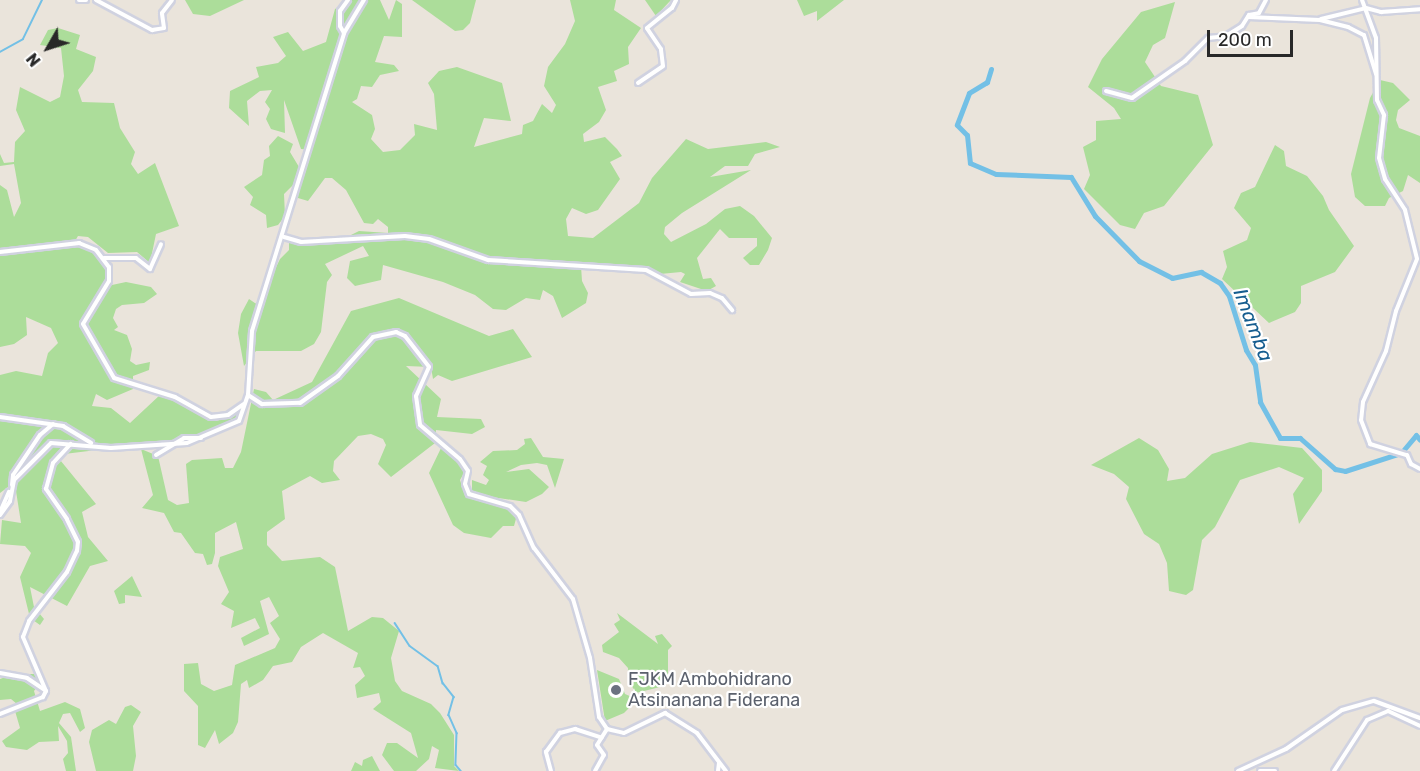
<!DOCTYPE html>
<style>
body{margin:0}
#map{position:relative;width:1420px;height:771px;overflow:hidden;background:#eae4db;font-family:Rubik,sans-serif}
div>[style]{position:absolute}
.green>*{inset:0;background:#acdd9a}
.stream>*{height:1.5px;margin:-0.75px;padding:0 0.75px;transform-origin:0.75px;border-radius:0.75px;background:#73c0e6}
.river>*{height:5px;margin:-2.5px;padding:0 2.5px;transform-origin:2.5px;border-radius:2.5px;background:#73c0e6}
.roads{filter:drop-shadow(2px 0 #d0d2e0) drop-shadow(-2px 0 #d0d2e0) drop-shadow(0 2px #d0d2e0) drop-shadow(0 -2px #d0d2e0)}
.minor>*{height:4px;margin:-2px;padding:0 2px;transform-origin:2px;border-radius:2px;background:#fff}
.dots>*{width:16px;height:16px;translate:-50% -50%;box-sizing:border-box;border:3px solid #fff;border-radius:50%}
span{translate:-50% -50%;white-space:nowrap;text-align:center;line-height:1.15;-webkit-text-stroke:4.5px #fff;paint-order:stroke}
.worship-label{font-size:18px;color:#5b616d}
.left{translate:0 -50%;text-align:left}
.water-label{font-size:20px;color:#165d8f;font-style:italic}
.north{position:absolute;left:18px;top:18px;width:60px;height:60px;-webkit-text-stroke:4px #fff;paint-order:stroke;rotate:231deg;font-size:16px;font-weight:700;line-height:24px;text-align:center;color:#282828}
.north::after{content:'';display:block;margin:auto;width:21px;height:27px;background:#282828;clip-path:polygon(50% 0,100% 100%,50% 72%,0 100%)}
.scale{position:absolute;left:1207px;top:30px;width:86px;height:27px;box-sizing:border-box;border:3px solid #282828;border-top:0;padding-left:8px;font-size:18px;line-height:21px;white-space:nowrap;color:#282828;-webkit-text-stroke:4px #fff;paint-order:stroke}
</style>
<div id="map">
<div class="green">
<i style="clip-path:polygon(185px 0,244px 0,210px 16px,193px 14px)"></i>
<i style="clip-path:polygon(350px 0,380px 0,389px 20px,396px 0,402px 4px,402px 37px,384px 36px,375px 62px,394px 65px,399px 71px,380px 75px,372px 87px,361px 86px,357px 99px,352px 102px,372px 115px,375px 129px,371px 139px,383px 152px,400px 150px,415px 135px,414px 124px,437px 130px,434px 94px,428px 83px,439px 71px,457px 67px,502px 83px,511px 121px,484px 118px,474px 147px,522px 134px,523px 125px,533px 121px,542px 104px,552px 113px,556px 105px,544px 86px,548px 67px,565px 44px,575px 21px,570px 0,616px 0,614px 10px,641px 28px,628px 47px,629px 64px,614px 71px,617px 81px,598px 87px,606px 110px,599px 122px,583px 134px,584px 142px,605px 137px,617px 149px,622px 156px,610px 162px,620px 179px,598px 210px,586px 214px,572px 208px,566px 219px,568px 236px,593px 238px,639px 203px,652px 178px,686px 139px,708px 149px,766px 142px,780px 147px,755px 154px,748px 166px,725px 166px,710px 177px,751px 170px,682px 213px,665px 227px,664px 234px,671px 242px,706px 224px,725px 209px,740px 206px,754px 216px,772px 238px,768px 250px,759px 265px,750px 265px,743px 258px,757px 246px,757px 238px,729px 238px,720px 229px,697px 258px,703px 279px,711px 278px,716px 286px,707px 291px,680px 282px,685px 274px,681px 272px,660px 274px,581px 266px,582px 281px,588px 293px,586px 303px,562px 318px,553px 296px,543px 290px,540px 300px,526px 298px,506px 310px,493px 309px,475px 295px,443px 282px,383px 265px,381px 280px,355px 286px,347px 278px,350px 261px,369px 256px,363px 246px,325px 264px,332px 275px,327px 282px,321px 332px,314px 344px,301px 351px,256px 351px,244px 366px,238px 333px,241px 314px,249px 299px,258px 305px,280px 259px,289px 250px,289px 242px,337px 242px,359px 231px,388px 233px,388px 227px,378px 219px,373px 224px,364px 223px,346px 190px,332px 178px,325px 178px,308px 201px,298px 198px,299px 186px,293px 185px,284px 194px,285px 216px,278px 225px,267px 228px,266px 215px,250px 205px,253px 197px,244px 187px,262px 175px,264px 160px,270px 156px,269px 146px,278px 136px,293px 144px,290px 152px,302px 172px,312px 150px,301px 149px,284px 100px,285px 133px,271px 129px,266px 119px,270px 109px,265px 102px,272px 90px,260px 91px,247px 101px,249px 126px,229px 108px,230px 91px,259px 77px,256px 67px,278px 63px,286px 56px,273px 37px,288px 32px,303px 51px,326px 42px,335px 9px)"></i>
<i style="clip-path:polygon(412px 0,476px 0,470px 23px,463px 30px,455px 31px)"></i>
<i style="clip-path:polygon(645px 0,671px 0,656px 16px)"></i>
<i style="clip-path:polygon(797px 0,844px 0,817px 21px,817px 11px,804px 16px)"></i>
<i style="clip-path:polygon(1175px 2px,1165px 38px,1153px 45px,1145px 62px,1161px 86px,1198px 95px,1213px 145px,1164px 206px,1144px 213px,1135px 229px,1120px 225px,1084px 189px,1090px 175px,1083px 147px,1096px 140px,1096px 121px,1121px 119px,1114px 108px,1088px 87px,1102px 59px,1141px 12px)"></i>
<i style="clip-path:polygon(58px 28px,80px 35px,76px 49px,96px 57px,93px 71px,78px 90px,82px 102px,114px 103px,120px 128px,135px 152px,131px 164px,138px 174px,155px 163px,179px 226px,156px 234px,150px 263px,137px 252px,108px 253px,88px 237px,78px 236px,72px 246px,86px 247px,111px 267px,112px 285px,126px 282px,151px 287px,157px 294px,144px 303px,122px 305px,116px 309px,113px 318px,118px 327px,114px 330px,127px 335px,132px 349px,130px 361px,136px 365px,150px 362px,149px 370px,133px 376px,133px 389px,107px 400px,96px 394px,92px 406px,111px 408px,130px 423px,161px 394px,216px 421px,241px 413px,234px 423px,187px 439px,56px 455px,96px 504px,82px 512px,88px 537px,108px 561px,90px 566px,67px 606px,30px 587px,34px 607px,44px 619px,40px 625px,30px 618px,20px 577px,31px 553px,25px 546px,0 544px,2px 520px,21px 523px,16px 491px,8px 487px,0 493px,0 375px,16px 371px,42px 376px,48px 353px,58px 343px,51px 328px,26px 317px,27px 335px,14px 344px,0 347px,0 185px,7px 190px,14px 217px,21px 203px,14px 164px,0 166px,0 154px,4px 163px,14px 162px,15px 142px,25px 131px,16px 110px,20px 87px,50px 102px,60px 97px,64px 76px,61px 48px,40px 45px,48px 30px)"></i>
<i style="clip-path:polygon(1380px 80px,1393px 83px,1410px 100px,1398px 110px,1396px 120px,1399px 128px,1420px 136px,1420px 183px,1408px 175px,1403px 191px,1389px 198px,1385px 206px,1365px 206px,1355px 197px,1351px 174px,1370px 98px)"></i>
<i style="clip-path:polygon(1275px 145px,1284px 151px,1286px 166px,1307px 176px,1323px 196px,1329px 210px,1354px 246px,1335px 272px,1301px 286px,1301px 303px,1295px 312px,1269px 323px,1222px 279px,1227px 267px,1223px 251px,1247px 240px,1251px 228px,1234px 208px,1241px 193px,1255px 187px)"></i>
<i style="clip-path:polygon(399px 298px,489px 336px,513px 329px,532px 357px,452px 381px,438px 375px,433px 379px,431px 367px,406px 366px,441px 399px,437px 417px,481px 419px,485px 427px,472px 434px,436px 430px,435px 443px,391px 477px,378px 464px,386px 445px,383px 439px,371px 434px,358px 436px,334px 461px,333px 471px,340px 480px,322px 483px,310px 476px,282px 491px,285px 519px,267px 532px,267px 545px,282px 561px,320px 557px,335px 567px,348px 631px,372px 617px,383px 618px,399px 631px,391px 658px,395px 681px,402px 691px,431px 704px,440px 713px,454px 735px,454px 766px,459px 771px,435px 768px,439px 750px,432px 746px,429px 759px,416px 771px,394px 771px,382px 755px,387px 743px,397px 743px,418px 758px,411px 733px,373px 709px,381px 702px,379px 693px,357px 698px,355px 685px,365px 676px,360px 667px,353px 668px,358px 653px,323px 633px,301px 647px,292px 662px,273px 666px,263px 680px,249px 688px,247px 680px,241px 684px,238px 722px,233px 733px,219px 744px,215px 730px,205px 748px,198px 745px,198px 706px,184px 691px,184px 664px,198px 663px,201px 684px,214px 691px,232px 685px,235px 665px,275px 648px,280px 639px,270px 623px,279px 616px,269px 597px,260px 601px,269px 634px,244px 646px,241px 638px,260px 628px,255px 618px,231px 628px,234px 611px,221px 604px,229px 592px,218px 566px,220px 557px,243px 549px,236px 522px,215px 533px,215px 553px,212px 564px,207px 565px,203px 554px,195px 553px,181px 533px,174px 532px,164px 513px,142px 508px,153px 495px,141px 449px,158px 456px,168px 500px,177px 505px,189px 503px,186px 464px,192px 460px,222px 458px,225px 468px,233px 468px,241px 452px,254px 389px,266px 392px,273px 400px,312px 382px,351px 311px)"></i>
<i style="clip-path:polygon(531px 438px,543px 457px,564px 459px,555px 488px,547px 465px,537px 463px,521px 465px,506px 472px,529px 469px,549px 487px,542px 494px,526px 502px,472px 494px,472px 480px,486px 485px,489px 480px,483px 475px,487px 466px,480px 462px,493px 451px,517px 450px,525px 444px,524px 439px)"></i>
<i style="clip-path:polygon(1139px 438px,1158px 450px,1169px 469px,1167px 481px,1185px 478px,1212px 454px,1250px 442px,1302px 448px,1322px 470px,1322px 491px,1299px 524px,1293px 494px,1304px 478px,1279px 467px,1240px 480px,1215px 527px,1202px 540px,1193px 590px,1186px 595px,1169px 591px,1167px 563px,1159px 544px,1144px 534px,1126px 499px,1129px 487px,1114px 474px,1091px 465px)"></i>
<i style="clip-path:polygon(442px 446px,465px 471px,460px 480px,465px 496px,508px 507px,517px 515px,514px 526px,503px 526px,491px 538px,464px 533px,453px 525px,429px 473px)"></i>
<i style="clip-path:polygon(132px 576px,142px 597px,125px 595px,125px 603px,119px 604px,114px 591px)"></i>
<i style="clip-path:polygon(617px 613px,658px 644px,655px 636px,662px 634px,672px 646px,668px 650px,668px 678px,664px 686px,636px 693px,629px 681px,628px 668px,619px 658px,603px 652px,602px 645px,619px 632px,614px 624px,620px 620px)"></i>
<i style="clip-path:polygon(597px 670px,619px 679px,625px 694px,632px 697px,632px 705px,624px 713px,605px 721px)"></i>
<i style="clip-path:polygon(14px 674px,36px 674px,41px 681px,34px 691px,40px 711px,65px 702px,80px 709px,85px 728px,80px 732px,70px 713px,63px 714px,59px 723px,71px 737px,76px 771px,66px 771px,63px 759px,68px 753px,67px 741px,58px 726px,59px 741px,39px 742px,27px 750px,6px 747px,2px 741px,20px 728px,15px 711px,17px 704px,11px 699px,0 700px,0 679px)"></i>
<i style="clip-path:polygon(131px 705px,141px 712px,133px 726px,136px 756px,133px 771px,96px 771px,89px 742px,92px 730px,109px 720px,116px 724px,125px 707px)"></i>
<i style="clip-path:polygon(372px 756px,380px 771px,351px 771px,355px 762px,362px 766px,363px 760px)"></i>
</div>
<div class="stream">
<i style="left:0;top:52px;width:26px;rotate:-29deg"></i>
<i style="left:23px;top:39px;width:43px;rotate:-64deg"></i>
<i style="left:395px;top:623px;width:27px;rotate:57deg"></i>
<i style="left:410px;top:646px;width:34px;rotate:36deg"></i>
<i style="left:438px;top:666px;width:18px;rotate:74deg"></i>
<i style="left:443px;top:683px;width:18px;rotate:52deg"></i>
<i style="left:454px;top:697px;width:19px;rotate:106deg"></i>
<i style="left:449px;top:715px;width:20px;rotate:66deg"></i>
<i style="left:457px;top:733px;width:32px;rotate:92deg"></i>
<i style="left:456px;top:765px;width:8px;rotate:50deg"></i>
</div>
<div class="river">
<i style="left:991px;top:69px;width:14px;rotate:107deg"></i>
<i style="left:987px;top:82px;width:21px;rotate:149deg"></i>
<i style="left:969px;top:93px;width:34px;rotate:111deg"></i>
<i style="left:957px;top:125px;width:14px;rotate:45deg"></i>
<i style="left:967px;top:135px;width:28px;rotate:84deg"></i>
<i style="left:970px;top:163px;width:28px;rotate:23deg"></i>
<i style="left:996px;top:174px;width:75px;rotate:2.3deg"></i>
<i style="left:1071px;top:177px;width:46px;rotate:58.4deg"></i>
<i style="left:1095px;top:216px;width:63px;rotate:45.6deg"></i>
<i style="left:1139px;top:261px;width:37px;rotate:27deg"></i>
<i style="left:1172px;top:278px;width:30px;rotate:-12deg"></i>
<i style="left:1201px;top:272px;width:22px;rotate:30deg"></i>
<i style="left:1220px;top:283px;width:16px;rotate:55deg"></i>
<i style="left:1229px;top:296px;width:57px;rotate:72.5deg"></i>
<i style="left:1246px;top:350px;width:17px;rotate:59deg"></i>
<i style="left:1255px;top:365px;width:37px;rotate:82deg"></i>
<i style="left:1260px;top:402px;width:41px;rotate:60.9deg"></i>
<i style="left:1280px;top:438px;width:20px"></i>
<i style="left:1300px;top:438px;width:47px;rotate:41.5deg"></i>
<i style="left:1335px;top:469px;width:10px;rotate:11deg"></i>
<i style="left:1345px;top:471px;width:59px;rotate:-17.8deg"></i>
<i style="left:1401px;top:453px;width:23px;rotate:-50deg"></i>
<i style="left:1416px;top:435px;width:6px;rotate:51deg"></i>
</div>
<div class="roads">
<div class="minor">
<i style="left:79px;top:0;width:7px"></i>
<i style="left:96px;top:0;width:64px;rotate:28.2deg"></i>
<i style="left:152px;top:30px;width:12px;rotate:-9deg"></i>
<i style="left:164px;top:28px;width:15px;rotate:-98deg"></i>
<i style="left:162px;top:13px;width:16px;rotate:-52deg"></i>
<i style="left:1362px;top:0;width:40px;rotate:69.8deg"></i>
<i style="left:1376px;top:38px;width:62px;rotate:89.1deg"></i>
<i style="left:1377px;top:100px;width:17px;rotate:65deg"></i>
<i style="left:1384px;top:115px;width:43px;rotate:96.6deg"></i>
<i style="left:1379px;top:158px;width:22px;rotate:74deg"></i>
<i style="left:1385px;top:179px;width:37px;rotate:57deg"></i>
<i style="left:1405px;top:210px;width:50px;rotate:76.2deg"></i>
<i style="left:1417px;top:259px;width:56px;rotate:112deg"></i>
<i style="left:1396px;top:311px;width:41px;rotate:104deg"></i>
<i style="left:1386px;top:351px;width:56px;rotate:114.3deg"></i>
<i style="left:1363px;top:402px;width:18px;rotate:96deg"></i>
<i style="left:1361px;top:420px;width:26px;rotate:69deg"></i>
<i style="left:1370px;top:444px;width:39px;rotate:17deg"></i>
<i style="left:1407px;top:455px;width:10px;rotate:66deg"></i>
<i style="left:1411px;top:464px;width:10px;rotate:29deg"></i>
<i style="left:1248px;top:17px;width:72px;rotate:2.4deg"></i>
<i style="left:1320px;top:20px;width:29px;rotate:14deg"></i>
<i style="left:1348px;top:27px;width:18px;rotate:27deg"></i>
<i style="left:1364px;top:35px;width:41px;rotate:72.9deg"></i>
<i style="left:1321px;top:19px;width:46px;rotate:-13.7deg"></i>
<i style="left:1366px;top:8px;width:16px;rotate:15deg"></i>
<i style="left:1381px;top:12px;width:39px;rotate:-4deg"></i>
<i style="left:344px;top:33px;width:8px;rotate:-120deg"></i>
<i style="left:340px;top:26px;width:15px;rotate:-90deg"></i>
<i style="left:340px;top:11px;width:14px;rotate:-54deg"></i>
<i style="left:638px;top:83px;width:30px;rotate:-34deg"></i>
<i style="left:663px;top:66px;width:17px;rotate:-97deg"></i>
<i style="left:661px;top:49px;width:25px;rotate:-124deg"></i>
<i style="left:647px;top:28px;width:32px;rotate:-39deg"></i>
<i style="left:672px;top:8px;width:9px;rotate:-63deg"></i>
<i style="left:1106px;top:91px;width:27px;rotate:15deg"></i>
<i style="left:1132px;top:98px;width:65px;rotate:-34.9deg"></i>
<i style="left:1185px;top:61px;width:33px;rotate:-45deg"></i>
<i style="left:1208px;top:38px;width:18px;rotate:-6deg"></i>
<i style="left:1226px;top:36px;width:19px;rotate:-32deg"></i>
<i style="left:1242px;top:26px;width:13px;rotate:-58deg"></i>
<i style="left:1249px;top:15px;width:10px;rotate:-11deg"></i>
<i style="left:1259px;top:13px;width:15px;rotate:-62deg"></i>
<i style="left:284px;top:237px;width:18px;rotate:16deg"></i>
<i style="left:301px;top:242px;width:104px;rotate:-3.3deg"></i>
<i style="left:405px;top:236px;width:24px;rotate:7deg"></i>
<i style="left:429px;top:239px;width:63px;rotate:19.6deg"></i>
<i style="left:488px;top:260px;width:158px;rotate:3.6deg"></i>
<i style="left:646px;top:270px;width:51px;rotate:28.1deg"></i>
<i style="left:691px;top:294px;width:19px;rotate:-3deg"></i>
<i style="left:710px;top:293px;width:13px;rotate:23deg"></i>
<i style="left:722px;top:298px;width:16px;rotate:50deg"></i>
<i style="left:0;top:252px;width:80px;rotate:-6.5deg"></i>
<i style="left:79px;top:243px;width:18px;rotate:22deg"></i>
<i style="left:96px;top:250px;width:21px;rotate:53deg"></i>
<i style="left:109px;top:267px;width:14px;rotate:90deg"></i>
<i style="left:109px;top:281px;width:50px;rotate:121.2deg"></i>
<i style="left:83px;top:324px;width:62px;rotate:60.1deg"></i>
<i style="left:114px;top:378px;width:64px;rotate:17.3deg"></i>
<i style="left:175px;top:397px;width:41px;rotate:29.1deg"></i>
<i style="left:211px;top:417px;width:17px;rotate:-7deg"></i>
<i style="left:228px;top:415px;width:19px;rotate:-35deg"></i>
<i style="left:104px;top:258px;width:32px"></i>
<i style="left:136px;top:258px;width:18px;rotate:38deg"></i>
<i style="left:150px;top:269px;width:27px;rotate:-66deg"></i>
<i style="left:248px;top:395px;width:17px;rotate:33deg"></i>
<i style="left:262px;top:404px;width:38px;rotate:-2deg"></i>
<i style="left:300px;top:403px;width:47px;rotate:-35.4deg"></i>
<i style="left:338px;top:376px;width:52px;rotate:-48.1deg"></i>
<i style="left:373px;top:337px;width:24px;rotate:-12deg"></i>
<i style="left:396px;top:332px;width:10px;rotate:24deg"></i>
<i style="left:405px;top:336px;width:39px;rotate:52deg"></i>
<i style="left:429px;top:367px;width:32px;rotate:114deg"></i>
<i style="left:416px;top:396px;width:29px;rotate:82deg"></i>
<i style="left:420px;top:425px;width:52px;rotate:40.4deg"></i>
<i style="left:460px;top:459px;width:14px;rotate:56deg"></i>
<i style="left:468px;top:471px;width:13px;rotate:103deg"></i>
<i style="left:465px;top:484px;width:11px;rotate:68deg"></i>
<i style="left:469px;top:494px;width:43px;rotate:16.3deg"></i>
<i style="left:510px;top:506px;width:13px;rotate:45deg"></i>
<i style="left:519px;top:515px;width:36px;rotate:66deg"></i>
<i style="left:534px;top:548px;width:64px;rotate:52.6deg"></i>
<i style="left:573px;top:599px;width:61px;rotate:73.9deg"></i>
<i style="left:590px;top:658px;width:60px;rotate:81.3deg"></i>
<i style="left:599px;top:717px;width:14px;rotate:56deg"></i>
<i style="left:607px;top:729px;width:17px;rotate:13deg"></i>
<i style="left:624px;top:733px;width:46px;rotate:-26deg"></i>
<i style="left:665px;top:713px;width:38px;rotate:32deg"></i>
<i style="left:697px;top:733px;width:48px;rotate:52.7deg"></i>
<i style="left:0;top:417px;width:64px;rotate:8.1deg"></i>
<i style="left:63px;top:426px;width:33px;rotate:31deg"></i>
<i style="left:156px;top:455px;width:33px;rotate:-31deg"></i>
<i style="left:184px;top:438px;width:17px"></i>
<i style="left:12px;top:485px;width:10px;rotate:-84deg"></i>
<i style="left:13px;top:475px;width:48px;rotate:-56deg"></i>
<i style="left:40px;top:435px;width:17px;rotate:-40deg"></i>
<i style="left:0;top:512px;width:22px;rotate:-66deg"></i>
<i style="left:0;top:515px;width:17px;rotate:-54deg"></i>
<i style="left:10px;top:501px;width:21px;rotate:-79deg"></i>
<i style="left:14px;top:480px;width:52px;rotate:-45deg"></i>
<i style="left:51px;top:443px;width:60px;rotate:4.8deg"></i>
<i style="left:111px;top:448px;width:76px;rotate:-3.8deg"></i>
<i style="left:187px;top:443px;width:56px;rotate:-22.9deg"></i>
<i style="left:239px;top:421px;width:28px;rotate:-71deg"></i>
<i style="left:248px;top:395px;width:64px;rotate:-86.4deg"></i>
<i style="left:252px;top:331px;width:312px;rotate:-72.8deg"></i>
<i style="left:344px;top:33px;width:39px;rotate:-59deg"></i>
<i style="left:0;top:673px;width:27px;rotate:10deg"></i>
<i style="left:27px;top:678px;width:23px;rotate:34deg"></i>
<i style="left:46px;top:691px;width:7px;rotate:117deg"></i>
<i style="left:43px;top:697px;width:46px;rotate:158.4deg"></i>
<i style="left:46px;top:691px;width:59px;rotate:-113.1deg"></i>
<i style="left:23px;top:637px;width:17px;rotate:-69deg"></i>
<i style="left:29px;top:621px;width:62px;rotate:-52.2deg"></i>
<i style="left:67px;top:572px;width:23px;rotate:-65deg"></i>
<i style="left:77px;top:551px;width:9px;rotate:-84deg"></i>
<i style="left:78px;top:542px;width:25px;rotate:-116deg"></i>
<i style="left:67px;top:519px;width:37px;rotate:-125deg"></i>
<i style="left:46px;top:489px;width:27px;rotate:-75deg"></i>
<i style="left:53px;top:463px;width:26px;rotate:-47deg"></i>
<i style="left:551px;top:771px;width:20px;rotate:-105deg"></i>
<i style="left:546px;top:752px;width:24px;rotate:-54deg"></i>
<i style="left:560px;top:733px;width:16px;rotate:-15deg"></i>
<i style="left:575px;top:729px;width:28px;rotate:18deg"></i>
<i style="left:595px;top:771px;width:18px;rotate:-61deg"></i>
<i style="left:604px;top:755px;width:12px;rotate:-125deg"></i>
<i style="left:597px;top:745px;width:19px;rotate:-58deg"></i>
<i style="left:718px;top:771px;width:8px;rotate:-83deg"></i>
<i style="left:1238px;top:771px;width:53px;rotate:-24.6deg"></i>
<i style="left:1286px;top:749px;width:68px;rotate:-34.9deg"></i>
<i style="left:1342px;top:710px;width:33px;rotate:-16deg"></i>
<i style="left:1374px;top:701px;width:49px;rotate:20.3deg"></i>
<i style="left:1260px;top:771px;width:15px"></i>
<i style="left:1334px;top:771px;width:61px;rotate:-57.1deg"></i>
<i style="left:1367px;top:720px;width:23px;rotate:-23deg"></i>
<i style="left:1388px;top:711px;width:35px;rotate:25deg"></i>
</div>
</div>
<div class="dots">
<i style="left:616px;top:690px;background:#6b7280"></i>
</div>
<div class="worship-label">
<span class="left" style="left:628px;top:690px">FJKM Ambohidrano<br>Atsinanana Fiderana</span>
</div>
<div class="water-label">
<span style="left:1253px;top:325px;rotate:69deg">Imamba</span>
</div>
<div class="north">N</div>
<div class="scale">200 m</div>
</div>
